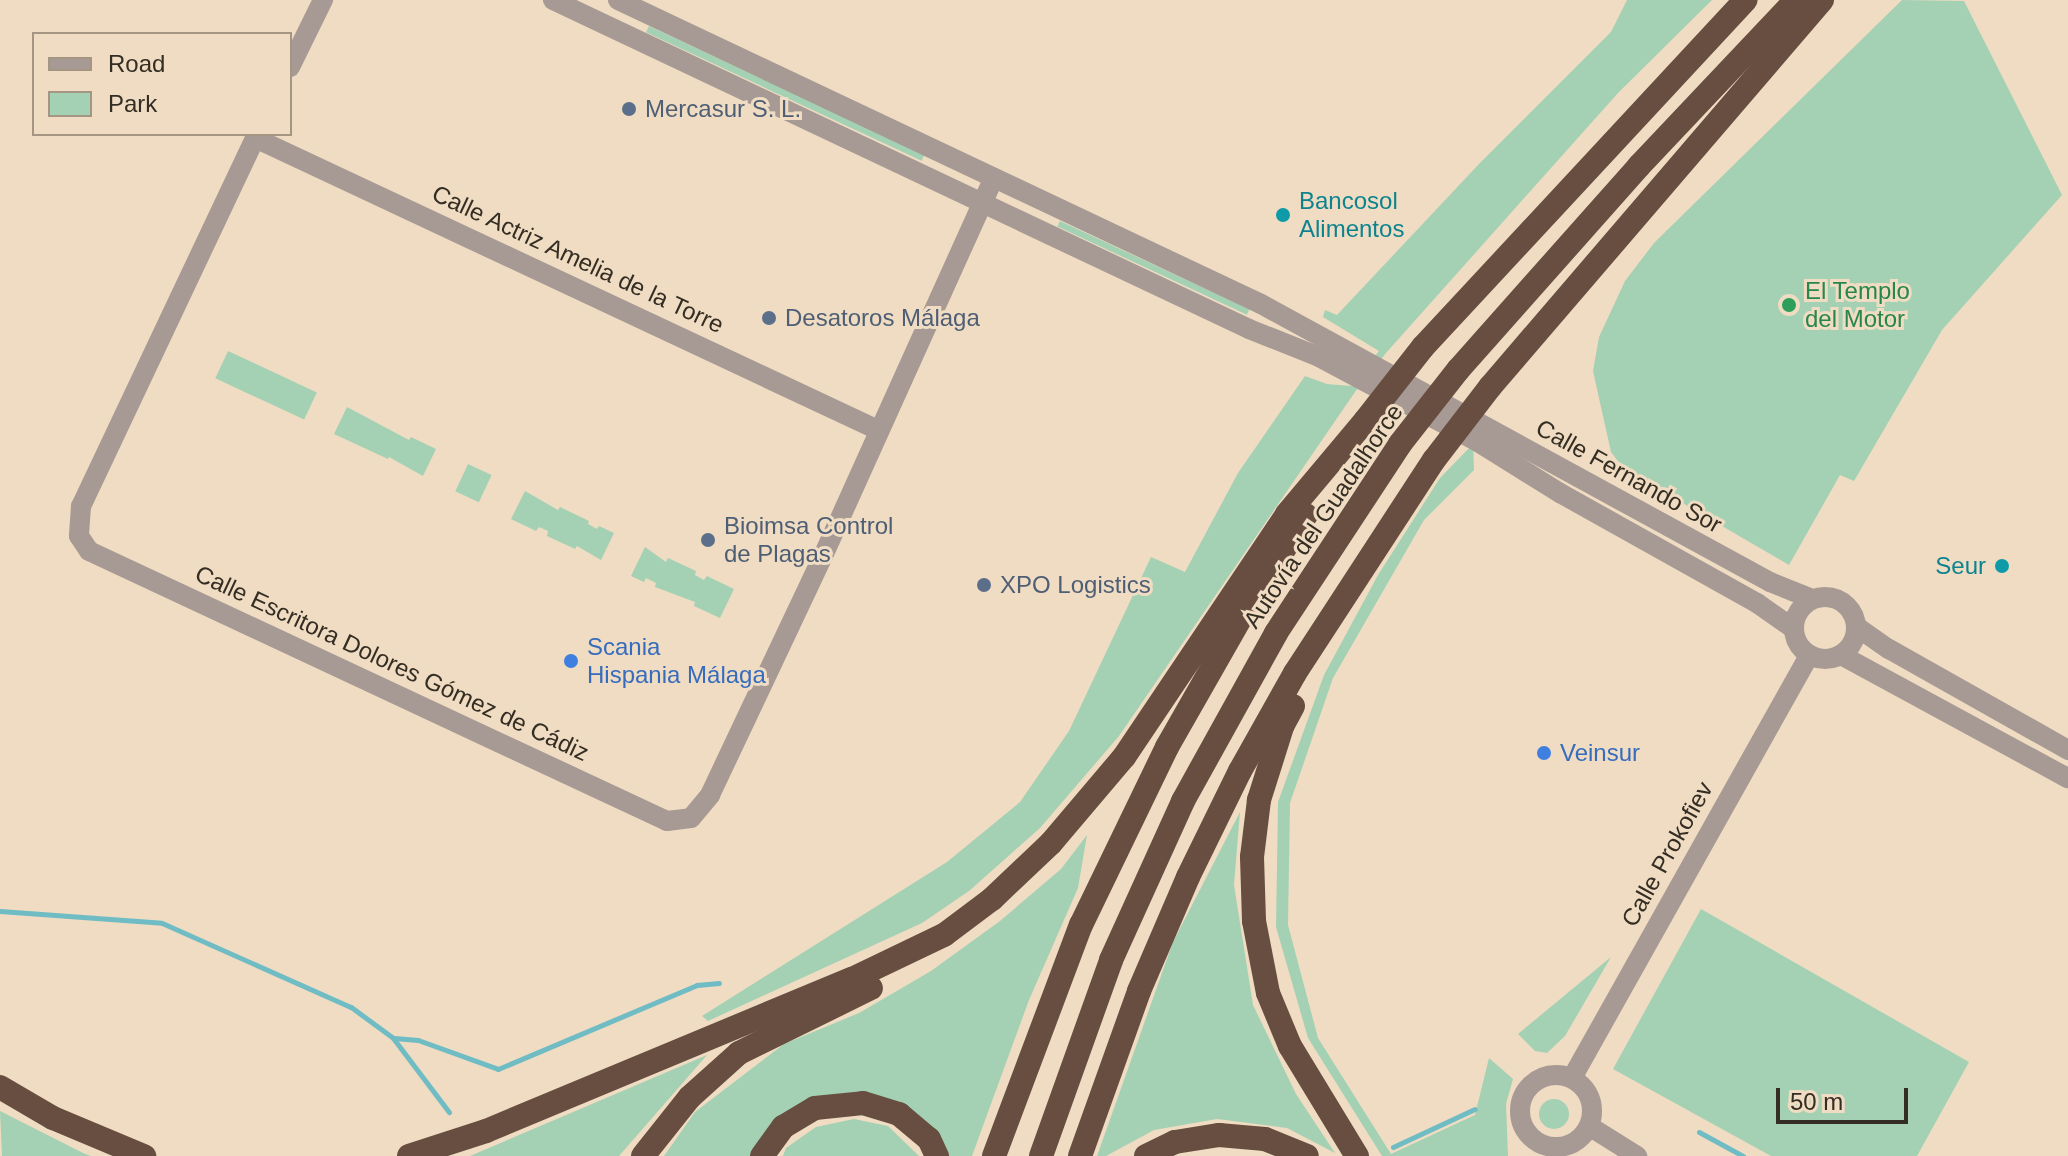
<!DOCTYPE html>
<meta charset="utf-8">
<style>
body{margin:0}
#map{position:relative;width:2068px;height:1156px;overflow:hidden;background:#efdcc2;font-family:Arial,sans-serif}
div>[style]{position:absolute}
.green>*{inset:0;background:#a4d1b4;transform-origin:0 0}
.round{border-radius:50%}
.stream>*{height:5px;margin:-2.5px;padding:0 2.5px;transform-origin:2.5px;border-radius:2.5px;background:#6fbcc4}
.minor>*{height:20px;margin:-10px;padding:0 10px;transform-origin:10px;border-radius:10px;background:#a79a94}
.minor>.ring{margin:-10px;padding:0;box-sizing:content-box;background:none;border:20px solid #a79a94;border-radius:50%}
.highway>*{height:24px;margin:-12px;padding:0 12px;transform-origin:12px;border-radius:12px;background:#674e40}
.highway-bridge>*{height:24px;margin:-12px;padding:0 12px;transform-origin:12px;border-radius:12px;background:#674e40}
.dots>*{width:22px;height:22px;translate:-50% -50%;box-sizing:border-box;border:4px solid #efdcc2;border-radius:50%}
span{translate:-50% -50%;white-space:nowrap;text-align:center;line-height:1.15;-webkit-text-stroke:6px #efdcc2;paint-order:stroke}
.service-label{font-size:24px;color:#4e5e75}
.left{translate:0 -50%;text-align:left}
.culture-label{font-size:24px;color:#0d838f}
.right{translate:-100% -50%;text-align:right}
.street-label{font-size:24px;color:#342d23}
.leisure-label{font-size:24px;color:#27864d}
.shop-label{font-size:24px;color:#366cbe}
.legend{position:absolute;left:32px;top:32px;width:260px;height:104px;box-sizing:border-box;background:#efdcc2;border:2px solid #a49682;margin:0;padding:10px 14px;list-style:none;font-size:24px;color:#342d23}
.legend li{display:flex;align-items:center;gap:16px;height:40px}
.legend b{width:40px;border:2px solid #a49682}
.scale{position:absolute;left:1776px;top:1088px;width:132px;height:36px;box-sizing:border-box;border:4px solid #342d23;border-top:0;padding-left:10px;font-size:24px;line-height:28px;white-space:nowrap;color:#342d23;-webkit-text-stroke:6px #efdcc2;paint-order:stroke}
</style>
<div id="map">
<div class="green">
<i style="clip-path:polygon(1627px 0,1712px 0,1618px 93px,1386px 353px,1355px 392px,1119px 736px,1040px 828px,969px 891px,922px 923px,708px 1021px,702px 1016px,947px 862px,1020px 802px,1069px 731px,1151px 557px,1185px 572px,1238px 473px,1305px 376px,1327px 384px,1351px 386px,1379px 351px,1323px 317px,1325px 310px,1337px 315px,1479px 164px,1611px 32px)"></i>
<i style="clip-path:polygon(1902px 0,1964px 1px,2062px 195px,1942px 330px,1854px 481px,1840px 475px,1789px 565px,1624px 469px,1611px 452px,1593px 371px,1599px 337px,1625px 281px,1654px 243px)"></i>
<i style="left:649px;top:26px;width:304px;height:7px;rotate:25deg"></i>
<i style="left:1060px;top:221px;width:209px;height:6px;rotate:25deg"></i>
<i style="left:228px;top:351px;width:98px;height:30px;rotate:25deg"></i>
<i style="clip-path:polygon(347px 407px,409px 440px,411px 437px,436px 449px,423px 476px,389px 457px,388px 459px,334px 434px)"></i>
<i style="clip-path:polygon(1473px 444px,1474px 470px,1424px 520px,1333px 678px,1290px 803px,1288px 925px,1318px 1038px,1391px 1154px,1475px 1115px,1489px 1058px,1513px 1079px,1506px 1104px,1508px 1156px,1382px 1156px,1308px 1038px,1276px 927px,1278px 802px,1324px 675px,1378px 575px,1440px 478px)"></i>
<i style="left:468px;top:464px;width:26px;height:30px;rotate:25deg"></i>
<i style="clip-path:polygon(525px 491px,558px 510px,560px 507px,589px 521px,588px 524px,597px 529px,599px 526px,614px 533px,601px 560px,577px 546px,575px 549px,547px 536px,548px 531px,539px 527px,536px 531px,511px 519px)"></i>
<i style="clip-path:polygon(645px 547px,666px 562px,668px 558px,696px 571px,695px 575px,704px 580px,707px 576px,734px 589px,720px 618px,694px 606px,695px 602px,655px 587px,656px 583px,646px 578px,644px 582px,631px 576px)"></i>
<i style="clip-path:polygon(1240px 812px,1234px 885px,1253px 1005px,1296px 1094px,1335px 1153px,1287px 1128px,1217px 1119px,1154px 1130px,1106px 1156px,1097px 1156px,1173px 942px)"></i>
<i style="clip-path:polygon(1087px 835px,1078px 888px,1029px 1000px,972px 1156px,948px 1156px,941px 1142px,825px 1099px,753px 1156px,664px 1156px,695px 1112px,784px 1044px,859px 1013px,931px 971px,1000px 921px,1061px 869px)"></i>
<i style="clip-path:polygon(1701px 909px,1969px 1062px,1917px 1156px,1771px 1156px,1613px 1069px)"></i>
<i style="clip-path:polygon(1611px 957px,1565px 1036px,1547px 1053px,1535px 1051px,1518px 1034px)"></i>
<i style="clip-path:polygon(707px 1055px,619px 1156px,470px 1156px)"></i>
<i class="round" style="left:1539px;top:1099px;width:30px;height:30px"></i>
<i style="clip-path:polygon(0 1111px,83px 1153px,91px 1156px,2px 1156px)"></i>
<i style="clip-path:polygon(854px 1119px,888px 1126px,919px 1156px,783px 1156px,786px 1148px,816px 1127px)"></i>
</div>
<div class="stream">
<i style="left:0;top:911px;width:162px;rotate:4.2deg"></i>
<i style="left:162px;top:923px;width:207px;rotate:24deg"></i>
<i style="left:351px;top:1007px;width:52px;rotate:36.4deg"></i>
<i style="left:393px;top:1038px;width:93px;rotate:52.9deg"></i>
<i style="left:394px;top:1038px;width:24px;rotate:5deg"></i>
<i style="left:418px;top:1040px;width:85px;rotate:19.9deg"></i>
<i style="left:498px;top:1069px;width:216px;rotate:-22.9deg"></i>
<i style="left:697px;top:985px;width:22px;rotate:-5deg"></i>
<i style="left:1699px;top:1132px;width:50px;rotate:28.6deg"></i>
<i style="left:1393px;top:1147px;width:90px;rotate:-24.9deg"></i>
</div>
<div class="minor">
<i style="left:553px;top:0;width:770px;rotate:25.3deg"></i>
<i style="left:1249px;top:329px;width:73px;rotate:21.7deg"></i>
<i style="left:1317px;top:356px;width:183px;rotate:28.1deg"></i>
<i style="left:1478px;top:442px;width:97px;rotate:31.9deg"></i>
<i style="left:1560px;top:493px;width:226px;rotate:29.2deg"></i>
<i style="left:1757px;top:603px;width:45px;rotate:35.1deg"></i>
<i style="left:618px;top:0;width:711px;rotate:25.3deg"></i>
<i style="left:1261px;top:304px;width:580px;rotate:28.64deg"></i>
<i style="left:1770px;top:582px;width:45px;rotate:22deg"></i>
<i style="left:290px;top:67px;width:75px;rotate:-63.8deg"></i>
<i style="left:257px;top:134px;width:412px;rotate:115.3deg"></i>
<i style="left:81px;top:506px;width:30px;rotate:94deg"></i>
<i style="left:79px;top:536px;width:18px;rotate:56deg"></i>
<i style="left:89px;top:551px;width:638px;rotate:25.04deg"></i>
<i style="left:667px;top:821px;width:24px;rotate:-7deg"></i>
<i style="left:691px;top:818px;width:30px;rotate:-50deg"></i>
<i style="left:710px;top:795px;width:264px;rotate:-64.7deg"></i>
<i style="left:823px;top:556px;width:415px;rotate:-65.7deg"></i>
<i style="left:255px;top:138px;width:688px;rotate:25.11deg"></i>
<i class="ring" style="left:1794px;top:597px;width:42px;height:42px"></i>
<i style="left:1857px;top:627px;width:39px;rotate:35deg"></i>
<i style="left:1889px;top:649px;width:206px;rotate:29.4deg"></i>
<i style="left:1841px;top:655px;width:258px;rotate:28.5deg"></i>
<i class="ring" style="left:1520px;top:1075px;width:52px;height:52px"></i>
<i style="left:1572px;top:1078px;width:485px;rotate:-60.7deg"></i>
<i style="left:1589px;top:1126px;width:57px;rotate:32deg"></i>
</div>
<div class="highway">
<i style="left:1423px;top:347px;width:474px;rotate:-47.1deg"></i>
<i style="left:1458px;top:370px;width:273px;rotate:-48.4deg"></i>
<i style="left:1639px;top:166px;width:228px;rotate:-46.6deg"></i>
<i style="left:1490px;top:387px;width:510px;rotate:-49.37deg"></i>
<i style="left:1293px;top:706px;width:24px;rotate:118deg"></i>
<i style="left:1282px;top:727px;width:77px;rotate:107.5deg"></i>
<i style="left:1259px;top:800px;width:57px;rotate:97deg"></i>
<i style="left:1252px;top:857px;width:64px;rotate:88.2deg"></i>
<i style="left:1254px;top:921px;width:73px;rotate:79deg"></i>
<i style="left:1268px;top:993px;width:57px;rotate:67.5deg"></i>
<i style="left:1290px;top:1046px;width:129px;rotate:58.7deg"></i>
<i style="left:0;top:1087px;width:61px;rotate:30.3deg"></i>
<i style="left:53px;top:1118px;width:99px;rotate:22.7deg"></i>
<i style="left:409px;top:1156px;width:81px;rotate:-18deg"></i>
<i style="left:486px;top:1131px;width:396px;rotate:-22.6deg"></i>
<i style="left:852px;top:979px;width:102px;rotate:-25.6deg"></i>
<i style="left:944px;top:935px;width:60px;rotate:-36.9deg"></i>
<i style="left:992px;top:899px;width:81px;rotate:-43.5deg"></i>
<i style="left:1051px;top:843px;width:113px;rotate:-49.7deg"></i>
<i style="left:1124px;top:757px;width:293px;rotate:-56.1deg"></i>
<i style="left:1287px;top:514px;width:121px;rotate:-50deg"></i>
<i style="left:643px;top:1156px;width:75px;rotate:-51.5deg"></i>
<i style="left:690px;top:1097px;width:66px;rotate:-41.9deg"></i>
<i style="left:739px;top:1053px;width:147px;rotate:-26.2deg"></i>
<i style="left:762px;top:1156px;width:36px;rotate:-54deg"></i>
<i style="left:783px;top:1127px;width:37px;rotate:-31deg"></i>
<i style="left:815px;top:1108px;width:48px;rotate:-5.9deg"></i>
<i style="left:863px;top:1103px;width:38px;rotate:17deg"></i>
<i style="left:899px;top:1114px;width:39px;rotate:40deg"></i>
<i style="left:929px;top:1139px;width:19px;rotate:65deg"></i>
<i style="left:994px;top:1156px;width:247px;rotate:-69.4deg"></i>
<i style="left:1081px;top:925px;width:198px;rotate:-64.2deg"></i>
<i style="left:1167px;top:747px;width:155px;rotate:-60.3deg"></i>
<i style="left:1244px;top:612px;width:115px;rotate:-57.4deg"></i>
<i style="left:1041px;top:1156px;width:208px;rotate:-70.3deg"></i>
<i style="left:1111px;top:960px;width:175px;rotate:-65.6deg"></i>
<i style="left:1183px;top:801px;width:192px;rotate:-61deg"></i>
<i style="left:1276px;top:633px;width:226px;rotate:-56.7deg"></i>
<i style="left:1080px;top:1156px;width:175px;rotate:-70.3deg"></i>
<i style="left:1139px;top:991px;width:124px;rotate:-66.7deg"></i>
<i style="left:1188px;top:877px;width:118px;rotate:-63.9deg"></i>
<i style="left:1240px;top:771px;width:112px;rotate:-60.7deg"></i>
<i style="left:1295px;top:673px;width:254px;rotate:-56.9deg"></i>
<i style="left:1146px;top:1156px;width:32px;rotate:-26deg"></i>
<i style="left:1175px;top:1142px;width:45px;rotate:-9deg"></i>
<i style="left:1219px;top:1135px;width:46px;rotate:5deg"></i>
<i style="left:1265px;top:1139px;width:45px;rotate:22deg"></i>
</div>
<div class="highway-bridge">
<i style="left:1365px;top:421px;width:94px;rotate:-51.9deg"></i>
<i style="left:1400px;top:444px;width:94px;rotate:-51.9deg"></i>
<i style="left:1434px;top:460px;width:92px;rotate:-52.5deg"></i>
</div>
<div class="dots">
<i style="left:629px;top:109px;background:#5c6f8a"></i>
<i style="left:1283px;top:215px;background:#0f9aa8"></i>
<i style="left:1789px;top:305px;background:#2e9e5b"></i>
<i style="left:769px;top:318px;background:#5c6f8a"></i>
<i style="left:708px;top:540px;background:#5c6f8a"></i>
<i style="left:2002px;top:566px;background:#0f9aa8"></i>
<i style="left:984px;top:585px;background:#5c6f8a"></i>
<i style="left:571px;top:661px;background:#3f7fe0"></i>
<i style="left:1544px;top:753px;background:#3f7fe0"></i>
</div>
<div class="service-label">
<span class="left" style="left:645px;top:109px">Mercasur S. L.</span>
<span class="left" style="left:785px;top:318px">Desatoros Málaga</span>
<span class="left" style="left:724px;top:540px">Bioimsa Control<br>de Plagas</span>
<span class="left" style="left:1000px;top:585px">XPO Logistics</span>
</div>
<div class="culture-label">
<span class="left" style="left:1299px;top:215px">Bancosol<br>Alimentos</span>
<span class="right" style="left:1986px;top:566px">Seur</span>
</div>
<div class="street-label">
<span style="left:578px;top:259px;rotate:25deg">Calle Actriz Amelia de la Torre</span>
<span style="left:1629px;top:476px;rotate:29deg">Calle Fernando Sor</span>
<span style="left:1323px;top:516px;rotate:-56deg">Autovía del Guadalhorce</span>
<span style="left:392px;top:663px;rotate:25deg">Calle Escritora Dolores Gómez de Cádiz</span>
<span style="left:1667px;top:854px;rotate:-61deg">Calle Prokofiev</span>
</div>
<div class="leisure-label">
<span class="left" style="left:1805px;top:305px">El Templo<br>del Motor</span>
</div>
<div class="shop-label">
<span class="left" style="left:587px;top:661px">Scania<br>Hispania Málaga</span>
<span class="left" style="left:1560px;top:753px">Veinsur</span>
</div>
<ul class="legend">
<li><b style="height:10px;background:#a79a94"></b>Road</li>
<li><b style="height:22px;background:#a4d1b4"></b>Park</li>
</ul>
<div class="scale">50 m</div>
</div>
